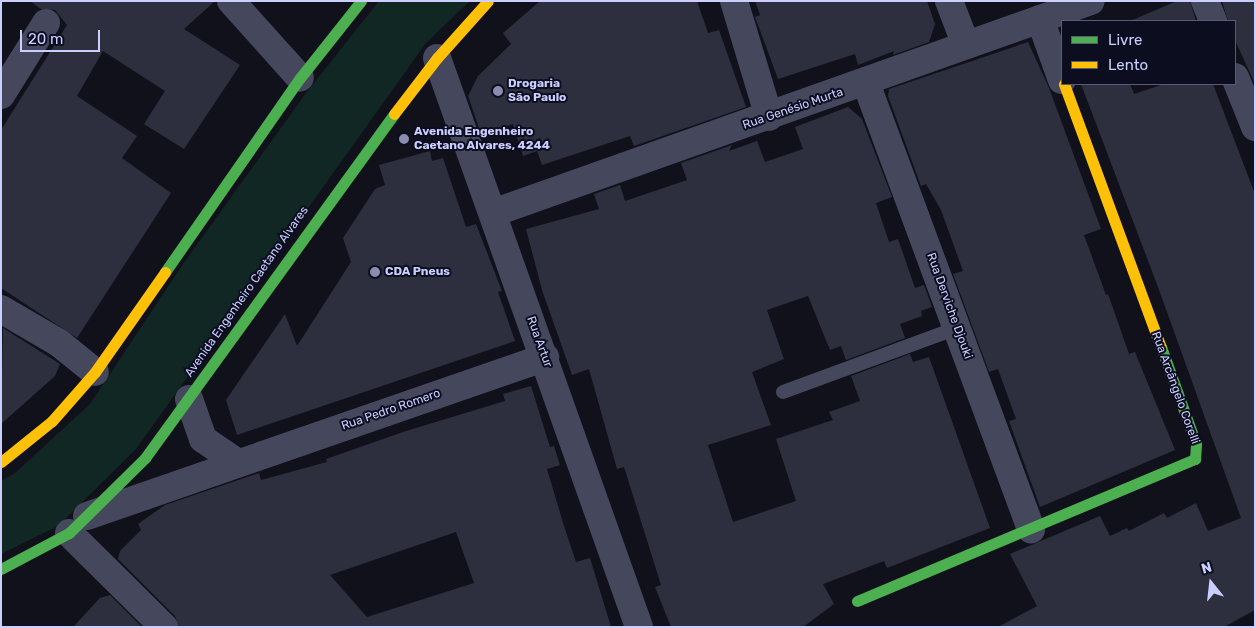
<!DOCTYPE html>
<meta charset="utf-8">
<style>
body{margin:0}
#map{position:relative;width:1256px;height:628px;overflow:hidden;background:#11111c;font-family:Rubik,sans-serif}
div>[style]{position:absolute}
.green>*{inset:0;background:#102723}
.building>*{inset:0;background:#2e2f3e}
.lane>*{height:14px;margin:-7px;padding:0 7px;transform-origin:7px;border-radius:7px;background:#45485d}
.street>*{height:28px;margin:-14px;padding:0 14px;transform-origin:14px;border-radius:14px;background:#45485d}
.fast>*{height:11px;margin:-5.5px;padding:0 5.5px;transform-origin:5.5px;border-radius:5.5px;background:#4caf50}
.slow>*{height:11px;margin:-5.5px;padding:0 5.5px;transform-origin:5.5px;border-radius:5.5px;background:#ffc107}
.dots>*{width:14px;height:14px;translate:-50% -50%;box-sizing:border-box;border:2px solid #0d0d20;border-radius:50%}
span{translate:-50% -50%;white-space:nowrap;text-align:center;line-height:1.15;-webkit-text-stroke:4px #0d0d20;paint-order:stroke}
.poi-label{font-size:12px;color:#cbcfff;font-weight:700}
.left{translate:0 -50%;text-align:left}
.street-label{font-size:12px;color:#cbcfff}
.frame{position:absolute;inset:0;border:2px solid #cbcfff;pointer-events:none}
.legend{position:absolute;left:1061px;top:20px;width:175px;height:65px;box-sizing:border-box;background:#0d0d20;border:1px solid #595b79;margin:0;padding:6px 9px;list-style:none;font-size:15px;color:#cbcfff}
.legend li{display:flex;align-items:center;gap:10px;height:25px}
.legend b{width:25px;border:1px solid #595b79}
.north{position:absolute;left:1186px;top:558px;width:50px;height:50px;-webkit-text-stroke:4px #0d0d20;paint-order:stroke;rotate:344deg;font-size:14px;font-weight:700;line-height:20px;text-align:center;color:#cbcfff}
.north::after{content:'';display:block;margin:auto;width:18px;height:22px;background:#cbcfff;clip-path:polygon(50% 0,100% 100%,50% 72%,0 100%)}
.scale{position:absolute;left:20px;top:30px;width:80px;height:22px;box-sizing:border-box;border:2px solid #cbcfff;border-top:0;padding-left:6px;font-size:15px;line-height:18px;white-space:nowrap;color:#cbcfff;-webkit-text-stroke:4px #0d0d20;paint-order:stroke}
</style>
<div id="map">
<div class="green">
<i style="clip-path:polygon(379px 1px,470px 1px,426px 43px,136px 449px,58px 526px,1px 554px,1px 481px,15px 473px,90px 404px,181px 267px,306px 93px)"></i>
</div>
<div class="building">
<i style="clip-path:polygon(30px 1px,215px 1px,184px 29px,240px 65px,184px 149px,144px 124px,165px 91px,103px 51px,77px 96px,137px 136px,122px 158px,171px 193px,77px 338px,1px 288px,1px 130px,67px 25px,55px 10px,41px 9px)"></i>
<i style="clip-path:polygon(540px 1px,697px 1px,708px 33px,719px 30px,746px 107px,634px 146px,630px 136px,542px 165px,537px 151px,523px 156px,513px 124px,481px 134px,468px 96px,478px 76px,511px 44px,503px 33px)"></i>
<i style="clip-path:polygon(755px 1px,927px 1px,935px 24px,929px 42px,893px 55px,894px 51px,858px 65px,855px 54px,778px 79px,755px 17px,760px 15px)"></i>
<i style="clip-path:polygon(1177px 1px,1190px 1px,1196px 21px,1130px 21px)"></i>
<i style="clip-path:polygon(1222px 1px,1255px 1px,1255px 84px,1235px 40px,1235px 21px,1228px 21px)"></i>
<i style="clip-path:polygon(1028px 42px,1049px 88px,1101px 229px,1084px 235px,1106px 295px,1108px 294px,1129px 354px,1135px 352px,1175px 450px,1040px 507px,1009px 421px,1016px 419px,998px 369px,989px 372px,953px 274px,963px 271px,941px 210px,926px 184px,921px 186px,888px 96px,889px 89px)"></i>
<i style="clip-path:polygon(1081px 84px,1130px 84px,1134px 94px,1164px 84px,1213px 84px,1255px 194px,1255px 610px,1224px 627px,998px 627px,1037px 606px,1010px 554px,1100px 516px,1110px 536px,1127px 528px,1129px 531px,1164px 513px,1167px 518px,1196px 503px,1208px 531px,1241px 518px,1158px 287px)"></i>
<i style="clip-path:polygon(848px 107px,862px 119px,892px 197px,876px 203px,889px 242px,898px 239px,915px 288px,924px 285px,932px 307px,921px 311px,922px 316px,900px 324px,905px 338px,846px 360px,841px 346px,830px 350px,808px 296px,767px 310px,784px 359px,752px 372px,771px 425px,708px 445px,733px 522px,796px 501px,776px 439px,833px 420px,829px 412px,860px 401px,851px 376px,910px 354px,913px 362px,929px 357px,990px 528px,887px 568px,884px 561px,823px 584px,834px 604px,803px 627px,671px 627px,655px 587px,661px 585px,624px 467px,617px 469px,589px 369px,572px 375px,542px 290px,526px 229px,599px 209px,594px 194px,620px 185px,625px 201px,687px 180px,681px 163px,732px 145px,729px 151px,757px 141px,765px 162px,803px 149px,795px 127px)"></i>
<i style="clip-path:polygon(430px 151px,432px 161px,443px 158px,466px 227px,476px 224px,502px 291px,498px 292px,515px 341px,237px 435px,226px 400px,285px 314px,297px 346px,351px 262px,343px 238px,375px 189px,385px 185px,379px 165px)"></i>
<i style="clip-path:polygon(3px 328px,60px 364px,55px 376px,1px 424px)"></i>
<i style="clip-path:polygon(evenodd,531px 386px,550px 447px,554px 446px,560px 465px,547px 469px,564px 526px,576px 562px,590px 558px,611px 627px,179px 627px,175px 616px,118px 559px,120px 551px,141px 530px,138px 524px,165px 505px,259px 473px,261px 480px,327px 462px,326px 459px,406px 431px,505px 401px,503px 394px,531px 386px,456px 532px,474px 583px,367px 617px,330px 575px,456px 532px)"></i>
<i style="clip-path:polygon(110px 595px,142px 627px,73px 627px,100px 598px)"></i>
</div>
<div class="lane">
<i style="left:783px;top:392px;width:185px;rotate:-20.2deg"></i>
</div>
<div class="street">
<i style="left:231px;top:1px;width:103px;rotate:48.1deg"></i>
<i style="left:734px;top:1px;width:121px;rotate:73.2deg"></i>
<i style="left:949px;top:1px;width:47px;rotate:68.9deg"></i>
<i style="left:1205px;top:1px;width:22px;rotate:68deg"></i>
<i style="left:1040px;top:19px;width:65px;rotate:70.2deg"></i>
<i style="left:437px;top:58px;width:604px;rotate:70.45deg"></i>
<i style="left:1235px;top:77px;width:54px;rotate:68.2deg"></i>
<i style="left:866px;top:83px;width:476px;rotate:69.7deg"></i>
<i style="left:1px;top:95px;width:85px;rotate:-58deg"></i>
<i style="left:493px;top:213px;width:634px;rotate:-19.52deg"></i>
<i style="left:1px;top:309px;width:67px;rotate:30.4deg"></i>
<i style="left:59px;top:343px;width:46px;rotate:38.9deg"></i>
<i style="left:189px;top:399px;width:42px;rotate:70.7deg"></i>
<i style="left:203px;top:439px;width:42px;rotate:34.4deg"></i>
<i style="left:87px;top:516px;width:485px;rotate:-19.1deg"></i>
<i style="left:69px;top:533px;width:134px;rotate:44.7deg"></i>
</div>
<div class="fast">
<i style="left:165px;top:272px;width:236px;rotate:-55.2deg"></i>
<i style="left:300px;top:78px;width:98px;rotate:-51.6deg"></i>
<i style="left:1px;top:569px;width:77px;rotate:-27.9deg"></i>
<i style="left:69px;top:533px;width:107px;rotate:-44.6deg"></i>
<i style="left:145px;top:458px;width:425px;rotate:-54.1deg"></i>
<i style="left:857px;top:601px;width:367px;rotate:-22.8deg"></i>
<i style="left:1195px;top:459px;width:15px;rotate:-86deg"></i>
<i style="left:1196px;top:444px;width:103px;rotate:-109.8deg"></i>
</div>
<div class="slow">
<i style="left:1064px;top:84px;width:280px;rotate:69.8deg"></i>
<i style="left:394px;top:114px;width:71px;rotate:-52.5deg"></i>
<i style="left:437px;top:58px;width:76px;rotate:-48.2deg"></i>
<i style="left:1px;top:462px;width:65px;rotate:-38.8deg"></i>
<i style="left:52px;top:421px;width:65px;rotate:-48.7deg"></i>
<i style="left:95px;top:372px;width:122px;rotate:-55deg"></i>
</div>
<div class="dots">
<i style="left:498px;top:91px;background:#8a8cb0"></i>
<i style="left:404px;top:139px;background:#8a8cb0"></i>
<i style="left:375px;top:272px;background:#8a8cb0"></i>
</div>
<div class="poi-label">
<span class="left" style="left:508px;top:91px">Drogaria<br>São Paulo</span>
<span class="left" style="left:414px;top:139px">Avenida Engenheiro<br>Caetano Alvares, 4244</span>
<span class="left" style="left:385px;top:272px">CDA Pneus</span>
</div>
<div class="street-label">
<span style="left:793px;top:109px;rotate:-19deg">Rua Genésio Murta</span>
<span style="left:247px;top:292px;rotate:-55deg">Avenida Engenheiro Caetano Alvares</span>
<span style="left:949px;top:306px;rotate:70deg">Rua Derviche Djouki</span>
<span style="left:539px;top:342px;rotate:70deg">Rua Artur</span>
<span style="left:1175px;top:388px;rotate:70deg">Rua Arcângelo Corelli</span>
<span style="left:391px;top:410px;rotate:-19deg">Rua Pedro Romero</span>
</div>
<div class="frame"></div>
<ul class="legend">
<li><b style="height:6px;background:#4caf50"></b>Livre</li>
<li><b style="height:6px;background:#ffc107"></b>Lento</li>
</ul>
<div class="north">N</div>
<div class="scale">20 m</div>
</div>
